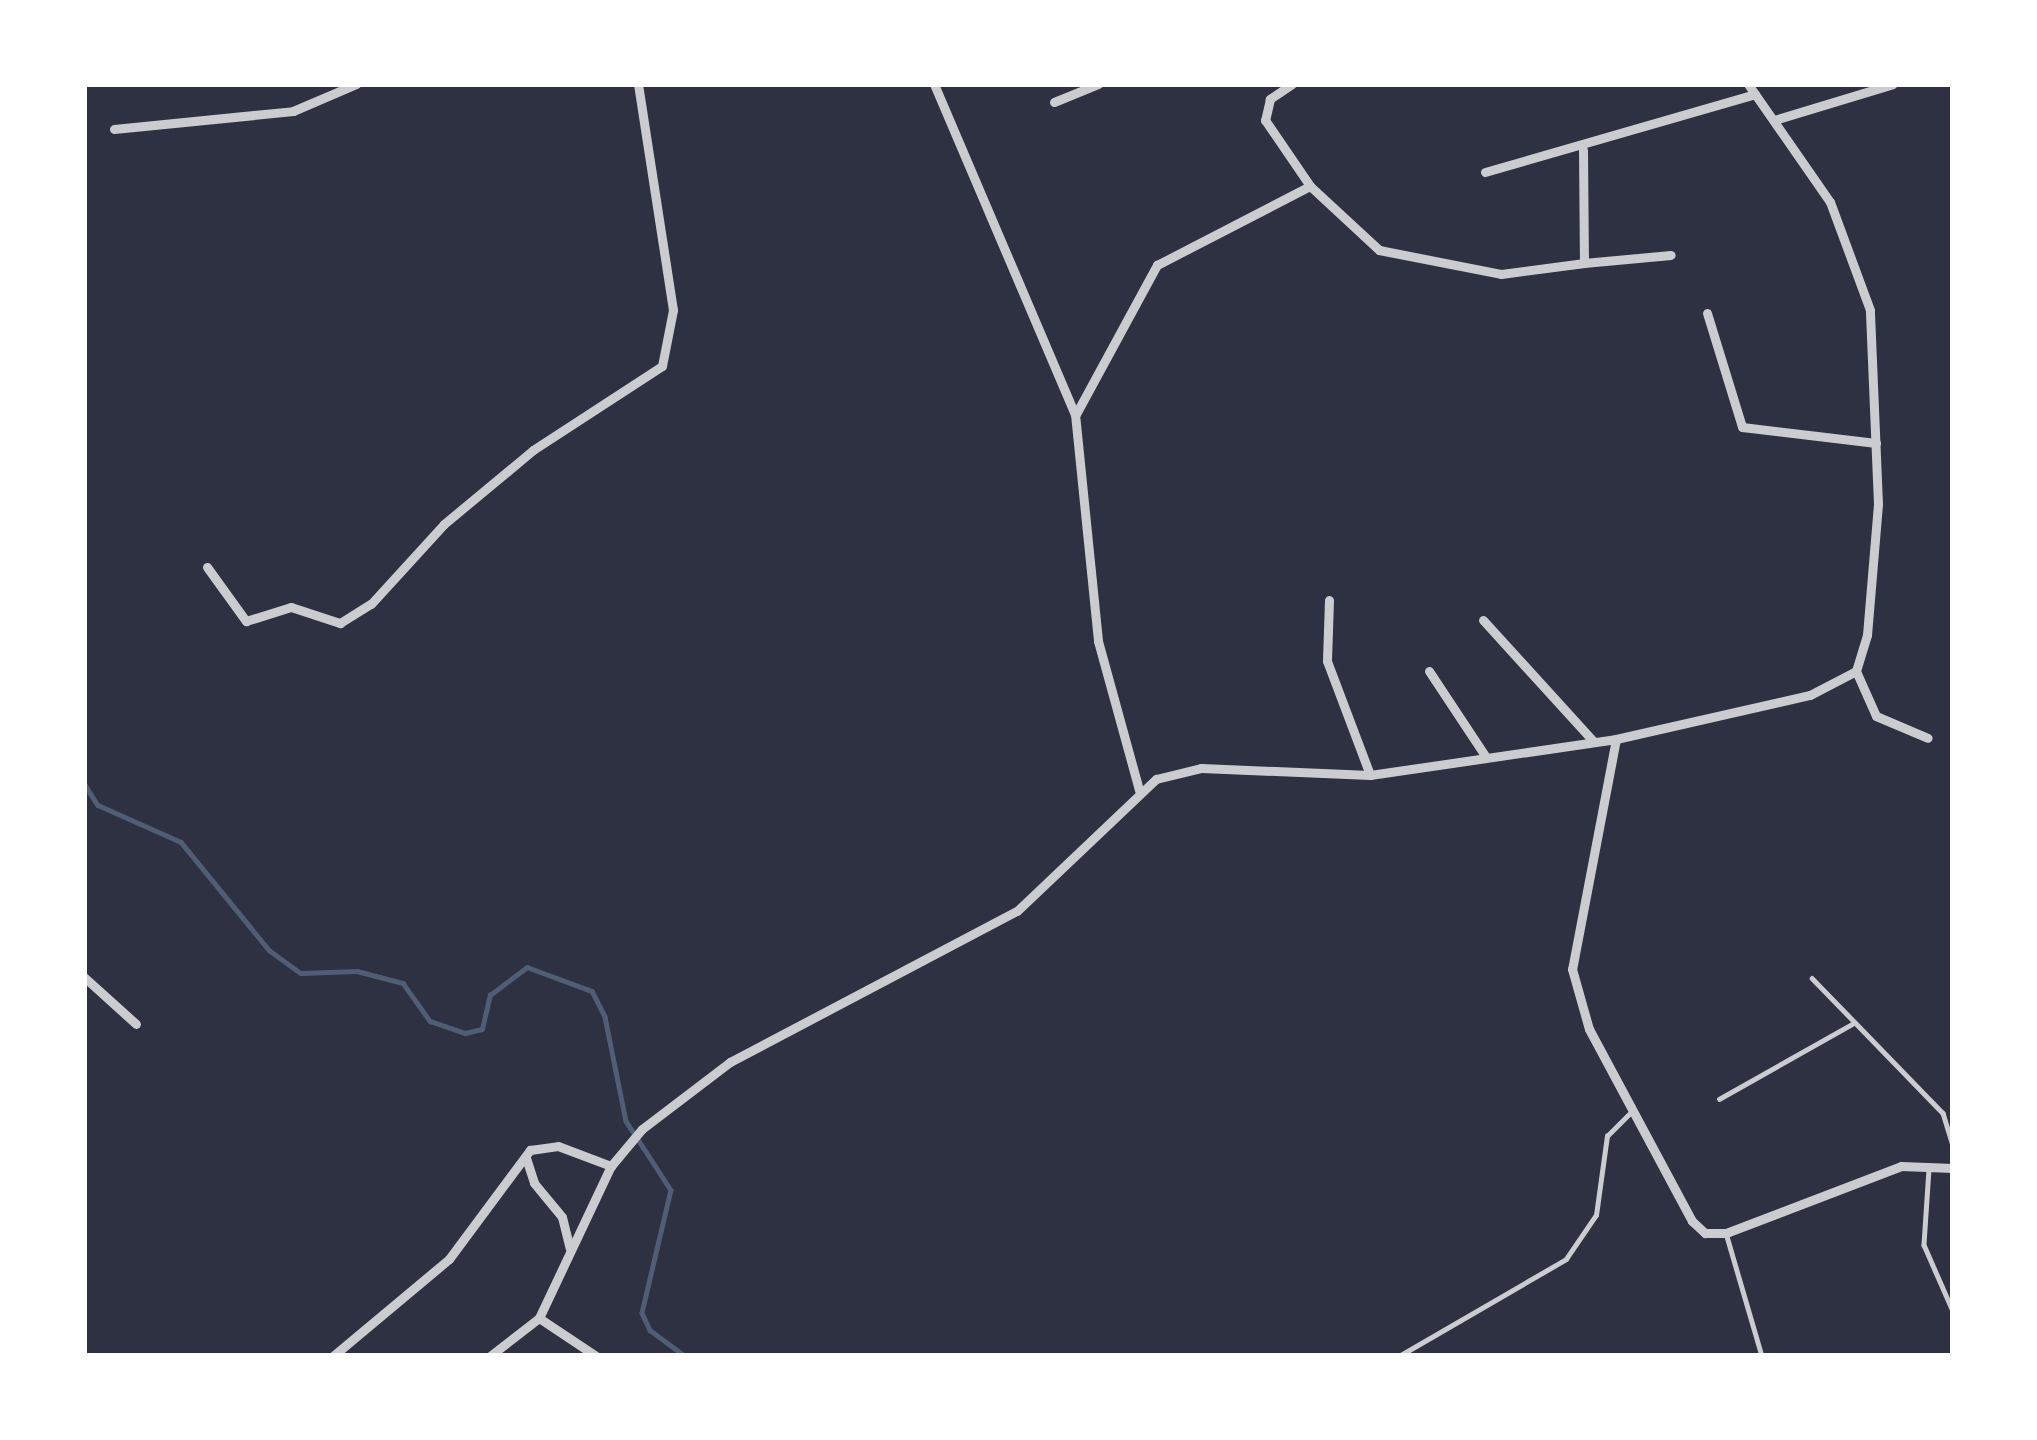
<!DOCTYPE html>
<style>
body{margin:0}
#map{position:relative;width:2037px;height:1440px;overflow:hidden;background:#2d3142;font-family:"DejaVu Sans",sans-serif}
div>[style]{position:absolute}
.stream>*{height:4.5px;margin:-2.25px;padding:0 2.25px;transform-origin:2.25px;border-radius:2.25px;background:#4f5d75}
.service>*{height:4.5px;margin:-2.25px;padding:0 2.25px;transform-origin:2.25px;border-radius:2.25px;background:#caccd0}
.minor>*{height:9px;margin:-4.5px;padding:0 4.5px;transform-origin:4.5px;border-radius:4.5px;background:#caccd0}
span{translate:-50% -50%;white-space:nowrap;text-align:center;line-height:1.15;-webkit-text-stroke:12px #fff;paint-order:stroke}
.frame{position:absolute;inset:0;border:87px solid #fff;pointer-events:none}
</style>
<div id="map">
<div class="stream">
<i style="left:84px;top:783px;width:26px;rotate:58deg"></i>
<i style="left:98px;top:805px;width:91px;rotate:24deg"></i>
<i style="left:181px;top:842px;width:139px;rotate:50.8deg"></i>
<i style="left:269px;top:950px;width:39px;rotate:36deg"></i>
<i style="left:301px;top:973px;width:56px;rotate:-2deg"></i>
<i style="left:357px;top:971px;width:48px;rotate:14.6deg"></i>
<i style="left:403px;top:983px;width:47px;rotate:54.6deg"></i>
<i style="left:430px;top:1021px;width:37px;rotate:19deg"></i>
<i style="left:465px;top:1033px;width:17px;rotate:-13deg"></i>
<i style="left:482px;top:1029px;width:35px;rotate:-77deg"></i>
<i style="left:490px;top:995px;width:46px;rotate:-37.1deg"></i>
<i style="left:527px;top:967px;width:69px;rotate:20.3deg"></i>
<i style="left:592px;top:991px;width:29px;rotate:63deg"></i>
<i style="left:605px;top:1017px;width:106px;rotate:78.6deg"></i>
<i style="left:626px;top:1121px;width:82px;rotate:56.9deg"></i>
<i style="left:671px;top:1190px;width:126px;rotate:103.3deg"></i>
<i style="left:642px;top:1313px;width:19px;rotate:65deg"></i>
<i style="left:650px;top:1330px;width:44px;rotate:36.6deg"></i>
</div>
<div class="service">
<i style="left:1812px;top:978px;width:188px;rotate:45.9deg"></i>
<i style="left:1943px;top:1113px;width:34px;rotate:73deg"></i>
<i style="left:1719px;top:1099px;width:155px;rotate:-29.4deg"></i>
<i style="left:1929px;top:1169px;width:76px;rotate:93.8deg"></i>
<i style="left:1924px;top:1245px;width:72px;rotate:66.3deg"></i>
<i style="left:1726px;top:1233px;width:128px;rotate:73.7deg"></i>
<i style="left:1399px;top:1356px;width:193px;rotate:-30.1deg"></i>
<i style="left:1566px;top:1259px;width:53px;rotate:-55.7deg"></i>
<i style="left:1596px;top:1215px;width:80px;rotate:-82.1deg"></i>
<i style="left:1607px;top:1136px;width:37px;rotate:-45deg"></i>
</div>
<div class="minor">
<i style="left:934px;top:84px;width:359px;rotate:66.9deg"></i>
<i style="left:1075px;top:414px;width:228px;rotate:84.2deg"></i>
<i style="left:1098px;top:641px;width:155px;rotate:74.6deg"></i>
<i style="left:1292px;top:84px;width:27px;rotate:146deg"></i>
<i style="left:1270px;top:99px;width:22px;rotate:103deg"></i>
<i style="left:1265px;top:120px;width:80px;rotate:55.7deg"></i>
<i style="left:1310px;top:186px;width:94px;rotate:42.8deg"></i>
<i style="left:1379px;top:250px;width:124px;rotate:11.1deg"></i>
<i style="left:1501px;top:274px;width:84px;rotate:-7.5deg"></i>
<i style="left:1054px;top:102px;width:48px;rotate:-22.2deg"></i>
<i style="left:1774px;top:120px;width:124px;rotate:-16.8deg"></i>
<i style="left:114px;top:129px;width:180px;rotate:-5.7deg"></i>
<i style="left:293px;top:111px;width:69px;rotate:-23.2deg"></i>
<i style="left:1583px;top:150px;width:113px;rotate:89.5deg"></i>
<i style="left:1584px;top:263px;width:87px;rotate:-5.3deg"></i>
<i style="left:1485px;top:172px;width:281px;rotate:-16.1deg"></i>
<i style="left:1707px;top:313px;width:119px;rotate:72.9deg"></i>
<i style="left:1742px;top:427px;width:135px;rotate:6.8deg"></i>
<i style="left:1076px;top:414px;width:170px;rotate:-61.5deg"></i>
<i style="left:1157px;top:265px;width:172px;rotate:-27.3deg"></i>
<i style="left:207px;top:567px;width:67px;rotate:54.2deg"></i>
<i style="left:246px;top:621px;width:47px;rotate:-17.3deg"></i>
<i style="left:291px;top:607px;width:52px;rotate:18.1deg"></i>
<i style="left:340px;top:623px;width:36px;rotate:-32deg"></i>
<i style="left:371px;top:604px;width:108px;rotate:-47.6deg"></i>
<i style="left:444px;top:524px;width:116px;rotate:-39.7deg"></i>
<i style="left:533px;top:450px;width:154px;rotate:-33.1deg"></i>
<i style="left:662px;top:366px;width:57px;rotate:-78.9deg"></i>
<i style="left:673px;top:310px;width:229px;rotate:-98.8deg"></i>
<i style="left:1329px;top:600px;width:61px;rotate:91.9deg"></i>
<i style="left:1327px;top:661px;width:122px;rotate:69.3deg"></i>
<i style="left:1483px;top:620px;width:165px;rotate:47.7deg"></i>
<i style="left:1429px;top:671px;width:103px;rotate:56.5deg"></i>
<i style="left:1856px;top:671px;width:49px;rotate:66deg"></i>
<i style="left:1876px;top:716px;width:56px;rotate:22.9deg"></i>
<i style="left:1616px;top:739px;width:234px;rotate:100.8deg"></i>
<i style="left:1572px;top:969px;width:62px;rotate:74.2deg"></i>
<i style="left:1589px;top:1029px;width:218px;rotate:61.8deg"></i>
<i style="left:1692px;top:1221px;width:18px;rotate:43deg"></i>
<i style="left:1705px;top:1233px;width:21px"></i>
<i style="left:1726px;top:1233px;width:187px;rotate:-20.9deg"></i>
<i style="left:1901px;top:1166px;width:52px;rotate:2.2deg"></i>
<i style="left:84px;top:977px;width:70px;rotate:42.1deg"></i>
<i style="left:526px;top:1158px;width:26px;rotate:72deg"></i>
<i style="left:534px;top:1183px;width:44px;rotate:50.5deg"></i>
<i style="left:562px;top:1217px;width:32px;rotate:76deg"></i>
<i style="left:539px;top:1318px;width:69px;rotate:33.7deg"></i>
<i style="left:333px;top:1356px;width:151px;rotate:-39.9deg"></i>
<i style="left:449px;top:1259px;width:136px;rotate:-53.4deg"></i>
<i style="left:530px;top:1150px;width:28px;rotate:-8deg"></i>
<i style="left:558px;top:1146px;width:57px;rotate:20.7deg"></i>
<i style="left:490px;top:1356px;width:62px;rotate:-37.8deg"></i>
<i style="left:539px;top:1318px;width:168px;rotate:-64.7deg"></i>
<i style="left:611px;top:1166px;width:48px;rotate:-50deg"></i>
<i style="left:642px;top:1129px;width:111px;rotate:-37.3deg"></i>
<i style="left:730px;top:1062px;width:324px;rotate:-27.8deg"></i>
<i style="left:1017px;top:911px;width:192px;rotate:-43.5deg"></i>
<i style="left:1156px;top:779px;width:46px;rotate:-13.7deg"></i>
<i style="left:1201px;top:768px;width:169px;rotate:2.4deg"></i>
<i style="left:1370px;top:775px;width:249px;rotate:-8.3deg"></i>
<i style="left:1616px;top:739px;width:199px;rotate:-12.8deg"></i>
<i style="left:1810px;top:695px;width:52px;rotate:-27.6deg"></i>
<i style="left:1856px;top:671px;width:38px;rotate:-73deg"></i>
<i style="left:1867px;top:635px;width:131px;rotate:-85.2deg"></i>
<i style="left:1878px;top:504px;width:194px;rotate:-92.4deg"></i>
<i style="left:1870px;top:310px;width:115px;rotate:-110.3deg"></i>
<i style="left:1830px;top:202px;width:144px;rotate:-124.8deg"></i>
</div>
<div class="frame"></div>
</div>
